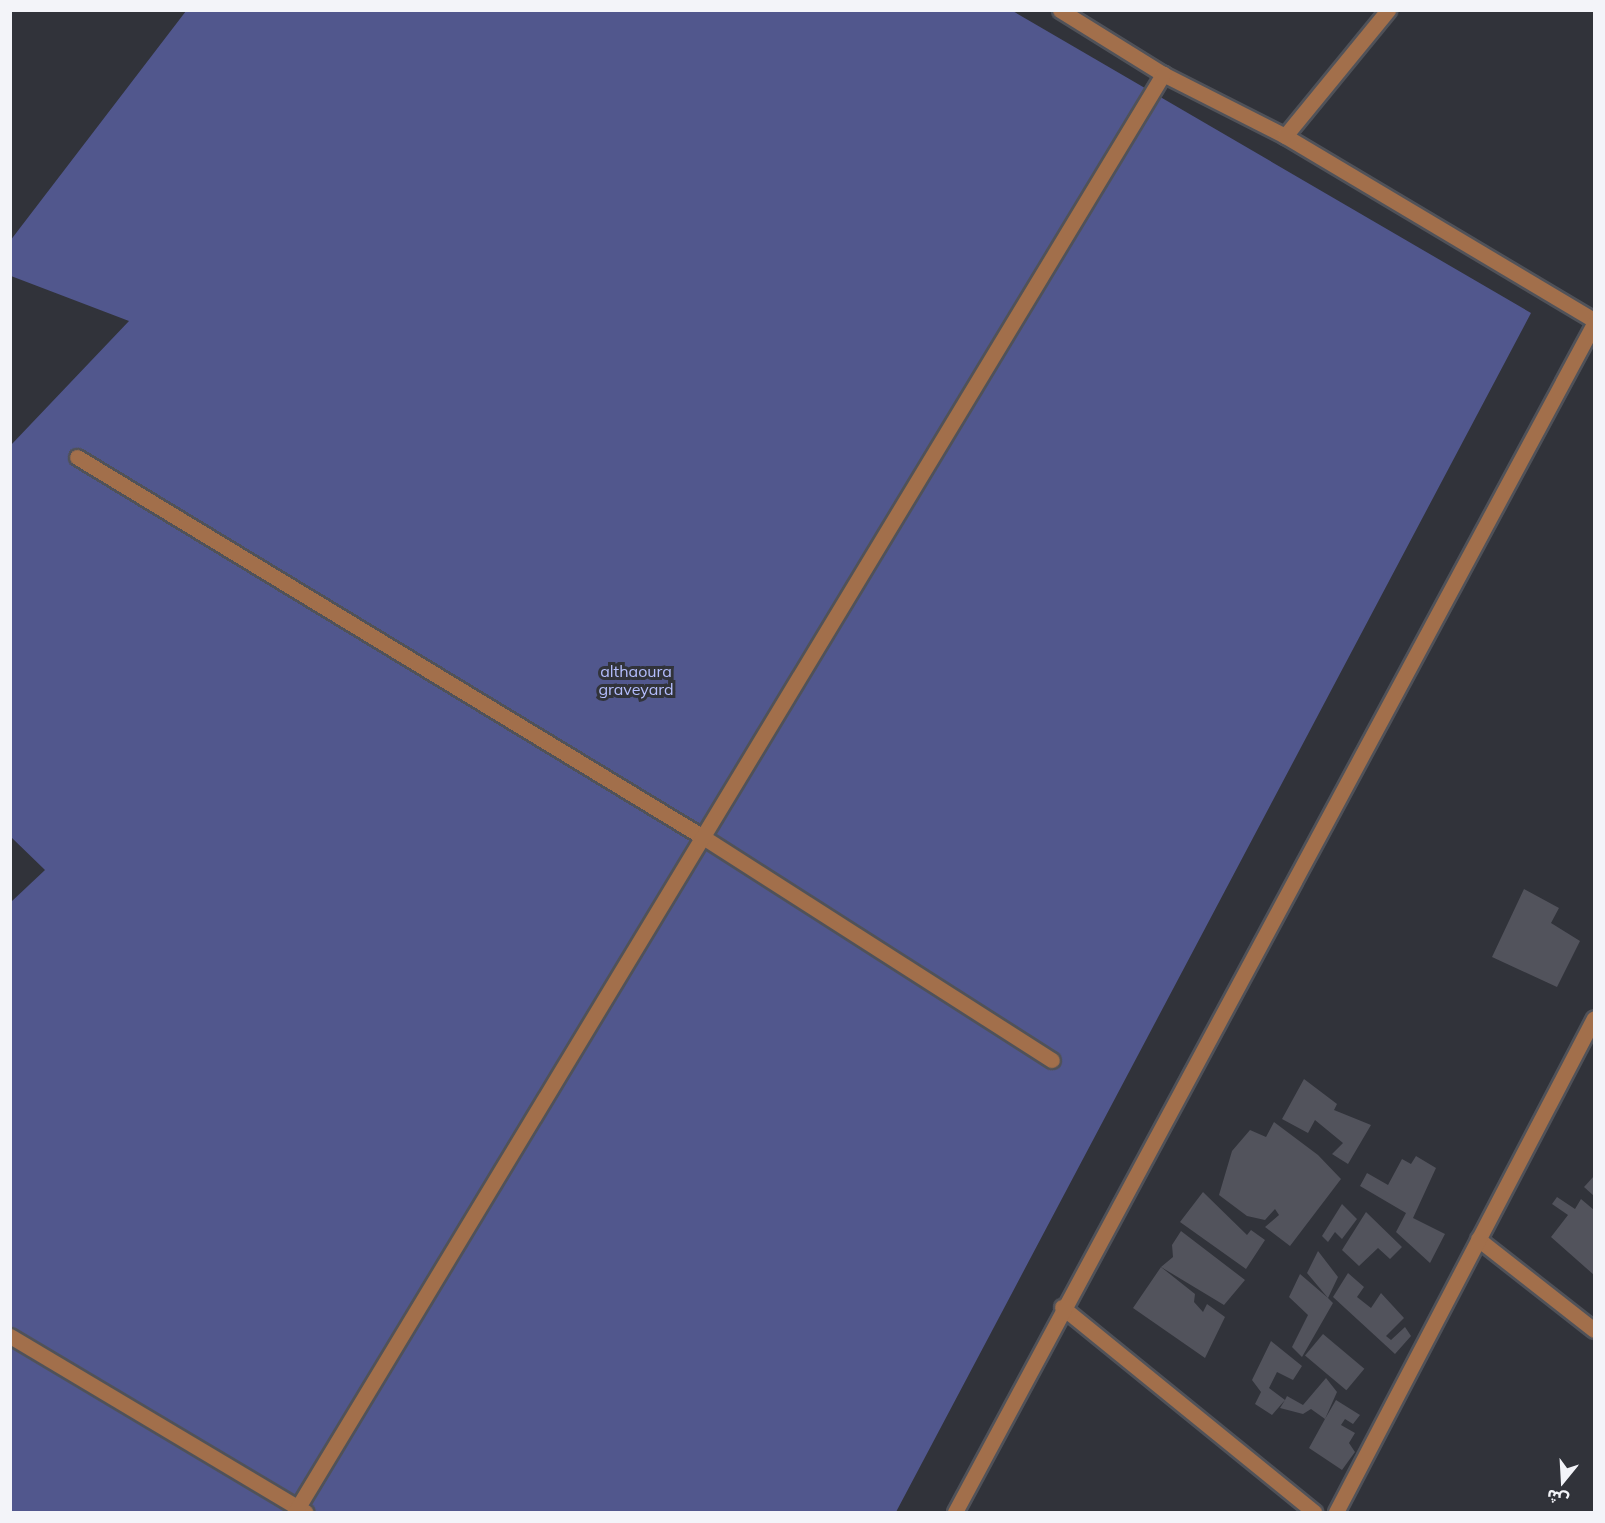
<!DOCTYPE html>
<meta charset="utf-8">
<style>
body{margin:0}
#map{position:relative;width:1605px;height:1523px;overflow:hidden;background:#31333a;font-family:Mulish,"Noto Sans Arabic",sans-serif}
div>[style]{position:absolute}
.green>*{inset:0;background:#51578d}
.building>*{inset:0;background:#52535c;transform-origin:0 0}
.roads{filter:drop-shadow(2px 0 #505259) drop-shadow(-2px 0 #505259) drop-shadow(0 2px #505259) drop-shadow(0 -2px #505259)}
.minor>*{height:15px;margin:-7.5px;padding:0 7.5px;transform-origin:7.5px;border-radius:7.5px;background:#a26f4b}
span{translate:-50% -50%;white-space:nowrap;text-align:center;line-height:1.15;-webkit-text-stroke:6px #31333a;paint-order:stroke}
.park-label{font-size:16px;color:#b4bdfd}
.frame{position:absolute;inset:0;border:12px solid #f3f4f9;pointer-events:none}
.north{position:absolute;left:1533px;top:1451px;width:60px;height:60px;-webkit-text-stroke:4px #31333a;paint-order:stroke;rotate:198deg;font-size:16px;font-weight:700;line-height:24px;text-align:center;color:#f3f4f9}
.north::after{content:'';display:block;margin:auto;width:21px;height:27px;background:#f3f4f9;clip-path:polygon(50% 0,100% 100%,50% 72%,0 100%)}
</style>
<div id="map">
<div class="green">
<i style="clip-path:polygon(1011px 10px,1531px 313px,896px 1512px,11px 1512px,11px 902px,45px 870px,11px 837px,11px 445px,129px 321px,11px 276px,10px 241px,186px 11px)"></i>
</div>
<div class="building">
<i style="clip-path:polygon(1524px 889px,1559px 908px,1551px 923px,1580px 941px,1557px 987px,1492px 957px)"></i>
<i style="clip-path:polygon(1304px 1079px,1337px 1104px,1334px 1110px,1371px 1125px,1348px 1164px,1332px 1154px,1343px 1143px,1315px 1120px,1308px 1133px,1282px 1119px)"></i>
<i style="clip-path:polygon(1274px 1122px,1318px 1155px,1341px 1179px,1290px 1246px,1265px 1227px,1279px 1215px,1275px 1209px,1265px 1220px,1247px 1216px,1219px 1195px,1232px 1151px,1250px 1130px,1266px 1137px)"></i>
<i style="clip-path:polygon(1416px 1156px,1436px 1168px,1413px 1218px,1445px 1234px,1430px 1263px,1396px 1232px,1406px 1213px,1360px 1186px,1367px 1173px,1388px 1185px,1402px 1159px,1411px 1164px)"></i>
<i style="clip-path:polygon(1594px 1176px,1594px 1196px,1584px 1187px)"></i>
<i style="clip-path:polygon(1203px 1192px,1247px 1235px,1251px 1230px,1265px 1240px,1246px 1269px,1180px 1222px)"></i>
<i style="clip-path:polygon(1557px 1197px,1575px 1209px,1581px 1199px,1594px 1210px,1594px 1275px,1551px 1237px,1568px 1215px,1552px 1204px)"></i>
<i style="clip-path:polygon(1342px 1204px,1357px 1219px,1342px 1239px,1335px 1232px,1328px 1242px,1322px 1236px)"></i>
<i style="clip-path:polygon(1366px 1212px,1402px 1247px,1390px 1259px,1378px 1248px,1359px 1266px,1342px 1250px)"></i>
<i style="clip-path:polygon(1181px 1231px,1245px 1280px,1224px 1305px,1161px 1267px,1173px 1257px,1172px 1245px)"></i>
<i style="clip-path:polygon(1318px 1251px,1338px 1277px,1328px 1298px,1333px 1303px,1302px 1357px,1292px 1347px,1308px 1315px,1289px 1297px,1300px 1274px,1328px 1298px,1307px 1273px)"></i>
<i style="clip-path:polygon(1161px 1267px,1195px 1294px,1194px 1302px,1203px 1312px,1207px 1304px,1225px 1317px,1205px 1358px,1133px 1308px)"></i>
<i style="clip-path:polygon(1348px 1273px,1364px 1287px,1357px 1297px,1371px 1308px,1381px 1293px,1404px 1318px,1386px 1336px,1391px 1340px,1405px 1327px,1411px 1336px,1395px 1354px,1333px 1297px)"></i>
<i style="left:1323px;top:1334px;width:54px;height:28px;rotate:40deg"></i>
<i style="clip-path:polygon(1271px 1341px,1302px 1366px,1293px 1380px,1277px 1372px,1269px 1388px,1285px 1400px,1287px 1396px,1303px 1405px,1326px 1378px,1337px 1392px,1325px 1419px,1336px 1400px,1360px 1415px,1353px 1424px,1345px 1419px,1341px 1425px,1355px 1433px,1349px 1443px,1355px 1452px,1342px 1470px,1309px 1448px,1325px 1419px,1311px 1409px,1303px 1414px,1280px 1408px,1285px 1400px,1272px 1415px,1255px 1404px,1261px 1392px,1252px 1380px)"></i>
</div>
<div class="roads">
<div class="minor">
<i style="left:1060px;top:10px;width:121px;rotate:31.9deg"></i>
<i style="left:1163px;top:74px;width:137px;rotate:26.9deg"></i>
<i style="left:1285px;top:136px;width:360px;rotate:30.8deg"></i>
<i style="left:1285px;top:136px;width:163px;rotate:-50.7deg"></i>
<i style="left:77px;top:457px;width:732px;rotate:31.26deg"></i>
<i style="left:703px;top:837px;width:414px;rotate:32.6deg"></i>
<i style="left:1478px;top:1239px;width:147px;rotate:38.1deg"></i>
<i style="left:1062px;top:1307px;width:325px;rotate:39.1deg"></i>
<i style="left:10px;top:1336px;width:344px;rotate:30.8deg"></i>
<i style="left:295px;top:1512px;width:1680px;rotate:-58.88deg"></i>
<i style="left:955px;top:1512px;width:1349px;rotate:-61.73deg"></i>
<i style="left:1336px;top:1512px;width:557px;rotate:-62.42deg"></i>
</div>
</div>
<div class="park-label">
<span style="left:636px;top:680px">althaoura<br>graveyard</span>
</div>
<div class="frame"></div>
<div class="north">ش</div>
</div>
